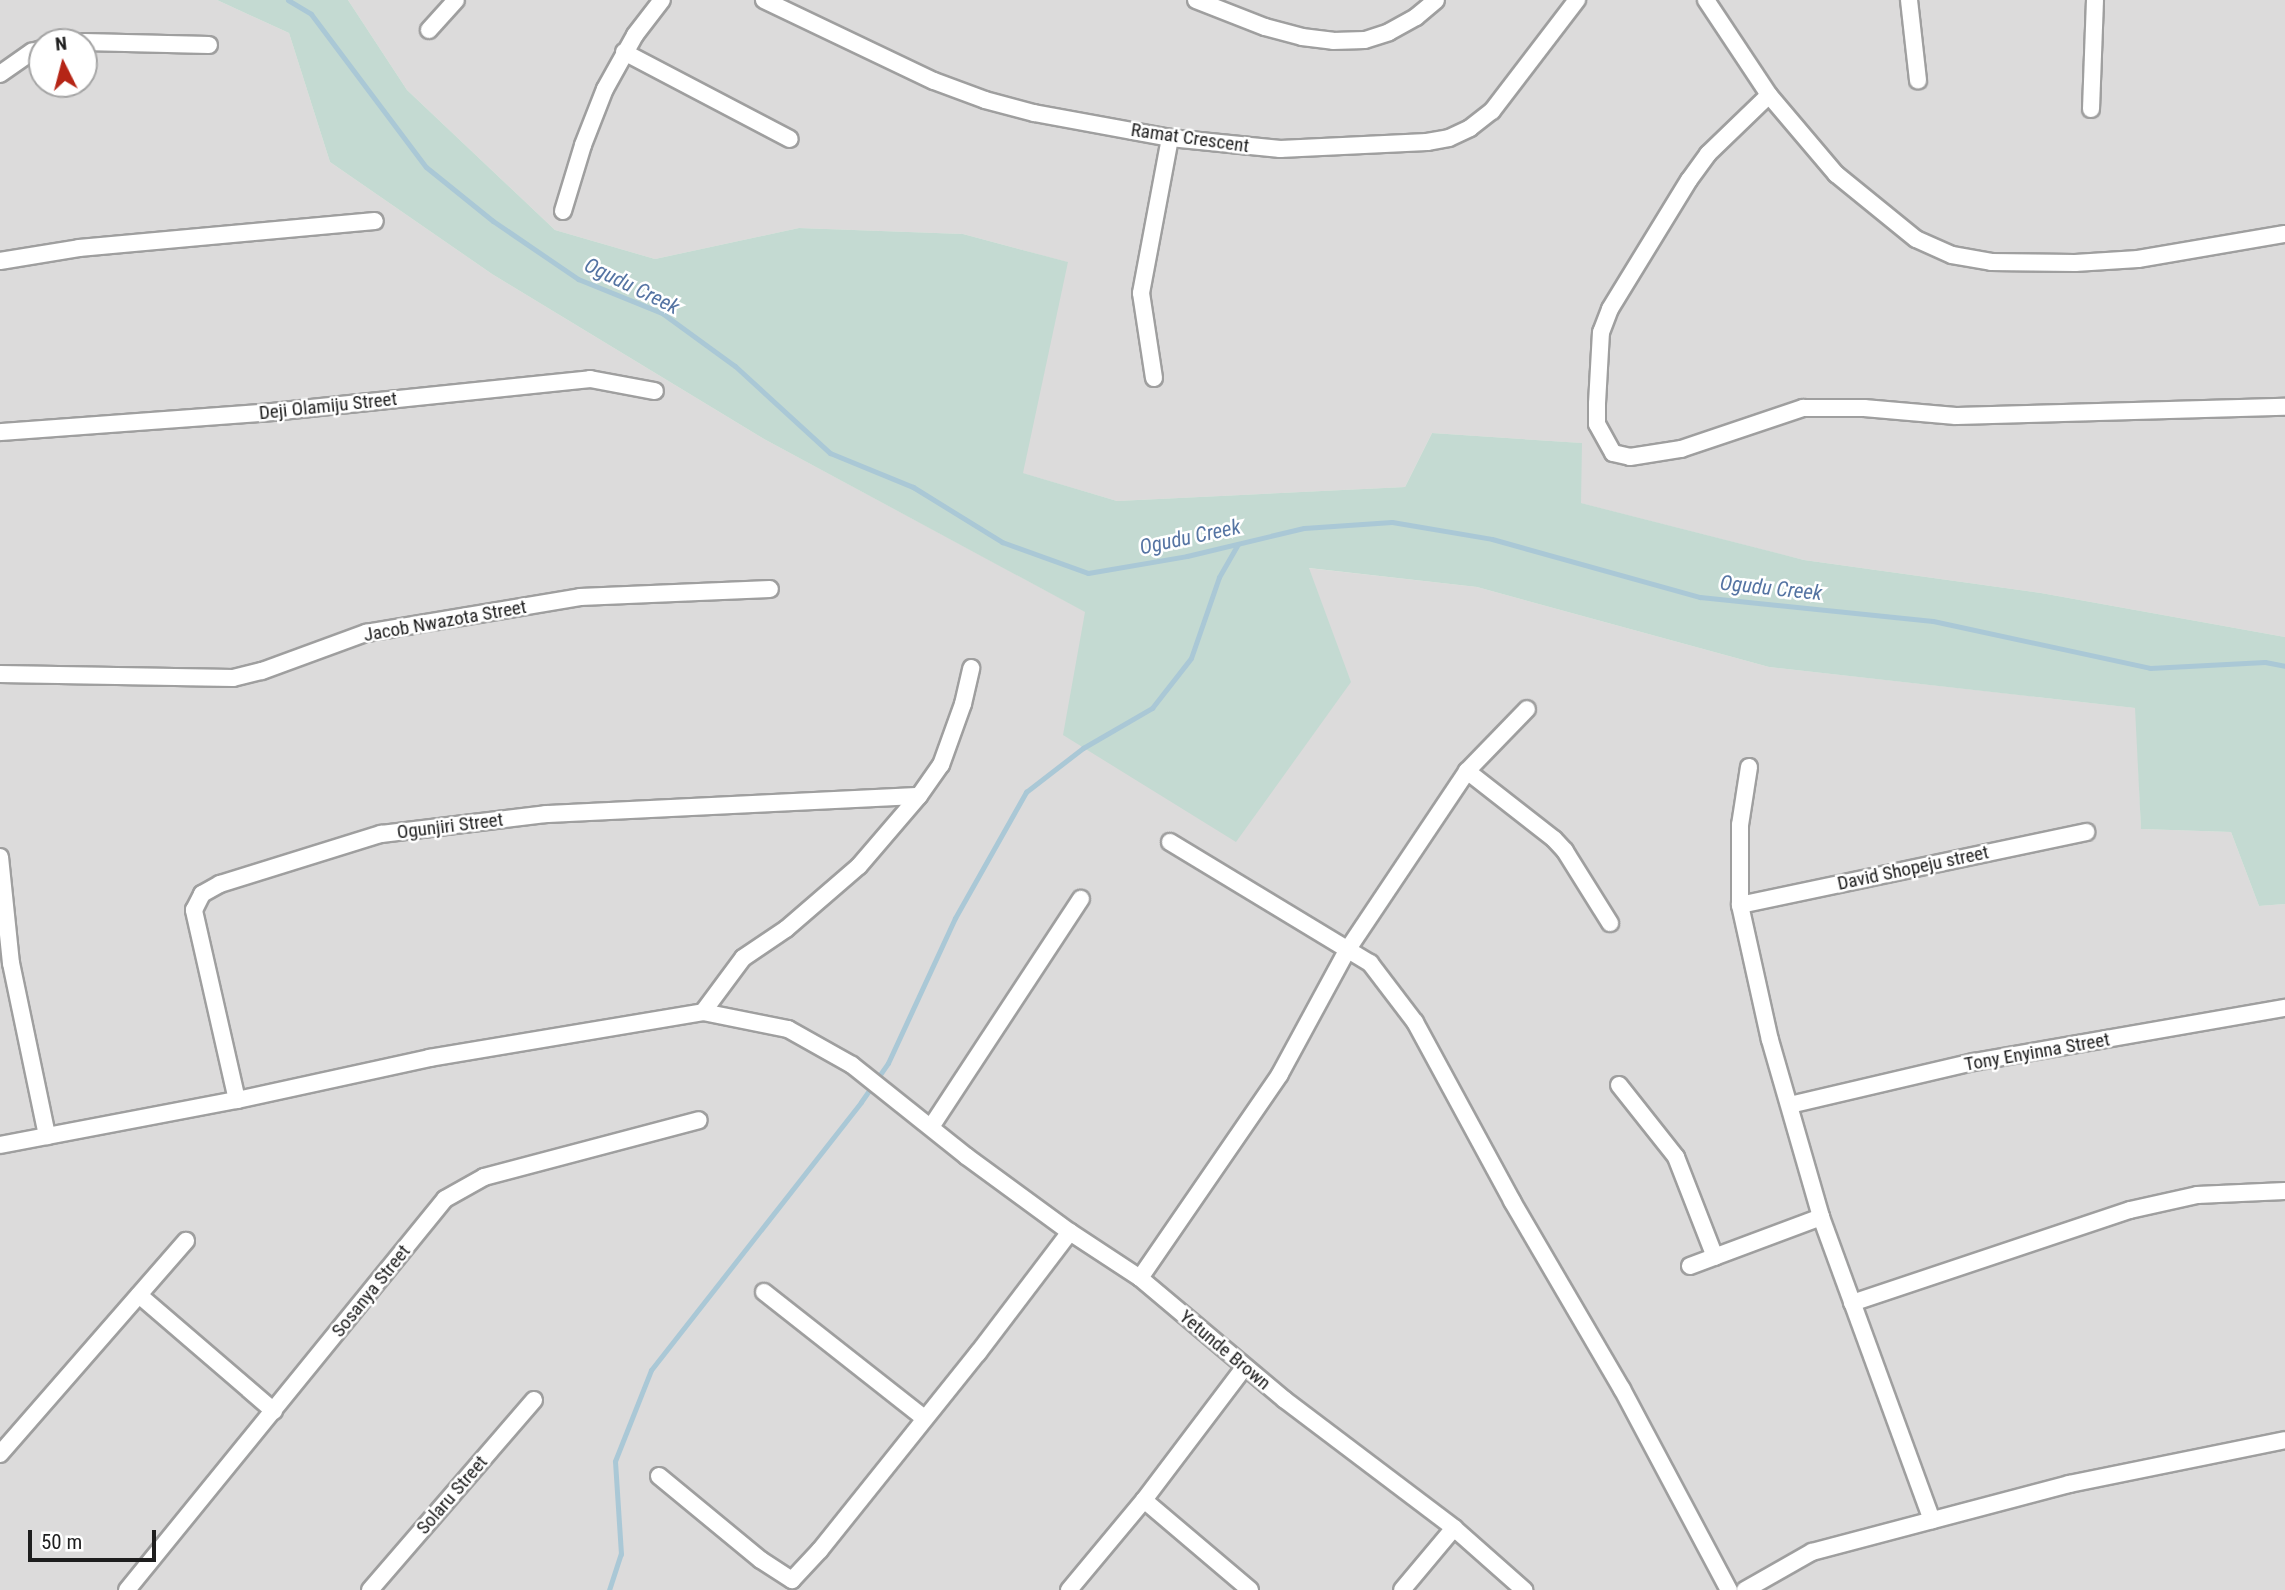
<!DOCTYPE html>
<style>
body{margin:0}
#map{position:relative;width:2285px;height:1590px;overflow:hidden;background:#eeece5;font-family:"Roboto Condensed",sans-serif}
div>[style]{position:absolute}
.residential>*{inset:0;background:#dcdbdb}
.wetland>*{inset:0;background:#c4dad2}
.stream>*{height:5px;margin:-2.5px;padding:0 2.5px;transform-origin:2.5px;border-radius:2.5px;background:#aac8d6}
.roads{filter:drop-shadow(2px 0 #9f9f9f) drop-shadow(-2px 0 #9f9f9f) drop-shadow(0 2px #9f9f9f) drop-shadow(0 -2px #9f9f9f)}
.minor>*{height:16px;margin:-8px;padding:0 8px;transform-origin:8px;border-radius:8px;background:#fff}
span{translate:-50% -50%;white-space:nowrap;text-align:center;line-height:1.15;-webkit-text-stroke:5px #fff;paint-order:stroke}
.street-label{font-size:19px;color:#1e1e1e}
.water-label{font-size:21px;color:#5574a3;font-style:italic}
.north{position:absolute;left:28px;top:28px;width:70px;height:70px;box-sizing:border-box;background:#fff;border:2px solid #a5a5a5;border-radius:50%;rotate:354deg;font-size:19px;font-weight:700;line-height:28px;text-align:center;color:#1e1e1e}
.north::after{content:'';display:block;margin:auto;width:24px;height:32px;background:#b52516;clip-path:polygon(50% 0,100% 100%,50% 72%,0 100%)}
.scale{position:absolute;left:28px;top:1530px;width:128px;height:32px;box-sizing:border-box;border:4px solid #1e1e1e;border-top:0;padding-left:9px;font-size:21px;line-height:24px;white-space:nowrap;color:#1e1e1e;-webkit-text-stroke:5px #fff;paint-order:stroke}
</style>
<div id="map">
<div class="residential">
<i style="clip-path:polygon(evenodd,0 0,217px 0,289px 33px,330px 162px,492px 274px,764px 439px,1086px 612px,1064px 735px,1308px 568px,1477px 587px,1769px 667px,2136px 708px,2141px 829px,2231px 832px,2259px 906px,2285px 904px,2285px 1590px,0 1590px,0 0,42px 42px,84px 42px,84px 84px,42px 84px,42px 42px)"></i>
<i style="clip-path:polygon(348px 0,2285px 0,2285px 637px,2041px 593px,1804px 560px,1580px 503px,1581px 443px,1432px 433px,1405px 487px,1117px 501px,1022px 473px,1067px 262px,963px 234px,799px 228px,655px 259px,555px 230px,407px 90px)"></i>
</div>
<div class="wetland">
<i style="clip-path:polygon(217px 0,348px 0,407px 90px,555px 230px,655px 259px,799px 228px,963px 234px,1068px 262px,1023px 473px,1117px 501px,1405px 487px,1432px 433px,1582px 443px,1581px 503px,1804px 560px,2041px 593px,2285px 637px,2285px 904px,2259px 906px,2231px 832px,2141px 829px,2135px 708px,1769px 667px,1477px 587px,1309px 568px,1351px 682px,1236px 842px,1063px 735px,1085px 612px,764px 439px,492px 274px,330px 162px,289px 33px)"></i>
</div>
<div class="stream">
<i style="left:288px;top:0;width:27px;rotate:31deg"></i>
<i style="left:311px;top:14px;width:191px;rotate:53.1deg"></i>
<i style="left:426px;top:167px;width:86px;rotate:38.9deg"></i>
<i style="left:493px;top:221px;width:103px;rotate:34.3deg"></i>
<i style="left:578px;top:279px;width:91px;rotate:22deg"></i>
<i style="left:662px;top:313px;width:90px;rotate:36deg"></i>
<i style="left:735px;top:366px;width:129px;rotate:42.5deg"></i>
<i style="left:830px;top:453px;width:90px;rotate:22.3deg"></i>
<i style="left:913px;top:487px;width:105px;rotate:31.7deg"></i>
<i style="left:1002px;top:542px;width:91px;rotate:19.8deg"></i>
<i style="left:1088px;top:573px;width:100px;rotate:-9.7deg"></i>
<i style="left:1187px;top:556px;width:120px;rotate:-13.5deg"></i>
<i style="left:1304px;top:528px;width:88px;rotate:-3.9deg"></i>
<i style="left:1392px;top:522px;width:101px;rotate:9.6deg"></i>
<i style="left:1492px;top:539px;width:216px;rotate:15.6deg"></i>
<i style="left:1700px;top:597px;width:234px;rotate:5.9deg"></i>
<i style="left:1933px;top:621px;width:222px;rotate:12.2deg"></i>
<i style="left:2150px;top:668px;width:115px;rotate:-3deg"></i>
<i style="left:2265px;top:662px;width:20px;rotate:11deg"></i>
<i style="left:609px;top:1590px;width:38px;rotate:-72deg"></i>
<i style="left:621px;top:1554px;width:93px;rotate:-93.7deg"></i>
<i style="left:615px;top:1461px;width:98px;rotate:-68.4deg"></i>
<i style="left:651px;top:1370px;width:340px;rotate:-51.9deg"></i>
<i style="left:861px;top:1102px;width:47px;rotate:-55.3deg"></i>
<i style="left:888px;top:1063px;width:160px;rotate:-65.2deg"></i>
<i style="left:955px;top:918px;width:145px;rotate:-60.6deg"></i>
<i style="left:1026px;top:792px;width:72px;rotate:-37.7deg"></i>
<i style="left:1083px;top:748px;width:80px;rotate:-30.1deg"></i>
<i style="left:1152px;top:708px;width:63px;rotate:-52deg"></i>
<i style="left:1191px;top:658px;width:86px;rotate:-70.9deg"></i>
<i style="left:1219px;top:577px;width:38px;rotate:-60deg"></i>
</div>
<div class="roads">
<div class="minor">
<i style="left:764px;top:0;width:188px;rotate:25.5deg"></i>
<i style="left:934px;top:81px;width:54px;rotate:20.4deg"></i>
<i style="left:985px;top:100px;width:51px;rotate:14.9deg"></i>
<i style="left:1034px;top:113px;width:138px;rotate:10.4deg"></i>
<i style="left:1170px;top:138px;width:111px;rotate:5.7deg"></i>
<i style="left:1280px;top:149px;width:147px;rotate:-2.7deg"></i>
<i style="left:1427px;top:142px;width:22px;rotate:-10deg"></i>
<i style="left:1449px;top:138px;width:23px;rotate:-25deg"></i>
<i style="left:1470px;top:128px;width:28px;rotate:-38deg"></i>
<i style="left:1492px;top:111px;width:140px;rotate:-52.6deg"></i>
<i style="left:1196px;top:0;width:74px;rotate:21.4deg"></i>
<i style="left:1265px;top:27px;width:38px;rotate:15deg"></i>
<i style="left:1302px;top:37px;width:31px;rotate:7deg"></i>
<i style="left:1333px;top:41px;width:32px;rotate:-2deg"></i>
<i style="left:1365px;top:40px;width:25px;rotate:-18deg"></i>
<i style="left:1389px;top:32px;width:31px;rotate:-29deg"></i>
<i style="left:1416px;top:17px;width:26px;rotate:-40deg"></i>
<i style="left:1706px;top:0;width:114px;rotate:56.4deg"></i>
<i style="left:1769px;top:95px;width:104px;rotate:49.7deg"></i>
<i style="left:1836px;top:174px;width:103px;rotate:39.1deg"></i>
<i style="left:1916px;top:239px;width:39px;rotate:24deg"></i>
<i style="left:1952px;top:255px;width:40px;rotate:10deg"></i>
<i style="left:1991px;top:262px;width:84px;rotate:0.7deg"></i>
<i style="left:2075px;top:263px;width:63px;rotate:-3.6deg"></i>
<i style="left:2138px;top:259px;width:149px;rotate:-9.7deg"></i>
<i style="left:1909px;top:0;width:81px;rotate:83.6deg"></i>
<i style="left:429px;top:30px;width:40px;rotate:-48deg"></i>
<i style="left:84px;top:42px;width:125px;rotate:1.4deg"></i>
<i style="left:624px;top:52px;width:187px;rotate:27.7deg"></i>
<i style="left:0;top:74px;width:39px;rotate:-35deg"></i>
<i style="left:32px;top:52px;width:10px;rotate:-17deg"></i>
<i style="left:1769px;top:95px;width:85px;rotate:136deg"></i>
<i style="left:1708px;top:154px;width:32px;rotate:126deg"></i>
<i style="left:1689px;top:180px;width:151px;rotate:121.5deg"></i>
<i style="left:1610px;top:309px;width:25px;rotate:111deg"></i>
<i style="left:1601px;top:332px;width:72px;rotate:93.2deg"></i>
<i style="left:1597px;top:404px;width:20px;rotate:90deg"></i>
<i style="left:1597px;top:424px;width:33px;rotate:61deg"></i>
<i style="left:1613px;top:453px;width:17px;rotate:13deg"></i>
<i style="left:1630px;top:457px;width:52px;rotate:-8.9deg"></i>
<i style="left:1681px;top:449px;width:129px;rotate:-18.6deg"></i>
<i style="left:1803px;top:408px;width:61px"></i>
<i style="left:1864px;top:408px;width:92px;rotate:5deg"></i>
<i style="left:1956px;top:416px;width:329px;rotate:-1.6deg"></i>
<i style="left:2091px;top:109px;width:109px;rotate:-87.9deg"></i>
<i style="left:563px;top:211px;width:69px;rotate:-73.1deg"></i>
<i style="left:583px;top:145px;width:60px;rotate:-68.6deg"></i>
<i style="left:605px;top:89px;width:62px;rotate:-60.9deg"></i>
<i style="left:635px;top:35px;width:44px;rotate:-52.4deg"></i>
<i style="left:0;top:261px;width:80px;rotate:-9.3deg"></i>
<i style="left:79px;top:248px;width:297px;rotate:-5.2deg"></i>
<i style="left:1154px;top:378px;width:86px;rotate:-98.7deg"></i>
<i style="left:1141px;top:293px;width:158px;rotate:-79.4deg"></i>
<i style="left:0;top:432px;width:273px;rotate:-4.2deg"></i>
<i style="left:272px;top:412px;width:320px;rotate:-5.9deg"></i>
<i style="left:590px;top:379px;width:66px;rotate:10.5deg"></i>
<i style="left:0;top:674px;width:233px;rotate:1deg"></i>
<i style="left:233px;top:678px;width:30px;rotate:-14deg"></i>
<i style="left:262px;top:671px;width:111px;rotate:-20.1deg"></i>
<i style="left:366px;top:633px;width:217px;rotate:-9.5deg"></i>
<i style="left:580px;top:597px;width:190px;rotate:-2.4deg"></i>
<i style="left:1749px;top:767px;width:59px;rotate:98.8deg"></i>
<i style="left:1740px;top:825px;width:80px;rotate:90deg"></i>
<i style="left:1740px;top:905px;width:138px;rotate:77.5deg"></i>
<i style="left:1770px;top:1040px;width:184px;rotate:73.9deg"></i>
<i style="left:1821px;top:1217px;width:323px;rotate:69.9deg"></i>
<i style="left:1467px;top:771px;width:110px;rotate:38deg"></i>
<i style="left:1554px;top:839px;width:16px;rotate:47deg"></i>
<i style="left:1565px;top:851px;width:85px;rotate:58deg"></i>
<i style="left:1170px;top:842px;width:234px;rotate:31.2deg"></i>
<i style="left:1370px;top:963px;width:74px;rotate:52.7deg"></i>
<i style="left:1415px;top:1022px;width:204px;rotate:61.5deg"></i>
<i style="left:1512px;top:1201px;width:218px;rotate:59.7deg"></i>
<i style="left:1622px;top:1389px;width:228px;rotate:62deg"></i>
<i style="left:0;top:857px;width:107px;rotate:84.1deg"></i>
<i style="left:11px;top:963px;width:177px;rotate:78.2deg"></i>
<i style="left:1740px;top:905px;width:354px;rotate:-11.9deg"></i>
<i style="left:703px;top:1012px;width:67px;rotate:-53.5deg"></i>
<i style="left:743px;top:958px;width:52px;rotate:-34deg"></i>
<i style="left:786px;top:929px;width:96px;rotate:-40.8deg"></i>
<i style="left:859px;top:866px;width:92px;rotate:-49.4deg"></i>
<i style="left:919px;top:796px;width:38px;rotate:-55deg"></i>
<i style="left:941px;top:765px;width:65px;rotate:-70.2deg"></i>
<i style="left:963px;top:704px;width:37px;rotate:-77deg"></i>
<i style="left:1619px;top:1085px;width:92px;rotate:51.6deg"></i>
<i style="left:1676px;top:1157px;width:107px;rotate:68.7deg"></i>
<i style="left:237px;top:1100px;width:195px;rotate:-102.8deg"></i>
<i style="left:194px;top:910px;width:18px;rotate:-63deg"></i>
<i style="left:202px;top:894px;width:21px;rotate:-29deg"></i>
<i style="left:220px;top:884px;width:169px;rotate:-17.3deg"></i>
<i style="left:381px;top:834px;width:166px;rotate:-6.9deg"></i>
<i style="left:546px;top:814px;width:373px;rotate:-2.8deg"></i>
<i style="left:1790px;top:1105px;width:189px;rotate:-13.2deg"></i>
<i style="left:1974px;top:1062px;width:316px;rotate:-9.9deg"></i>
<i style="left:931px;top:1127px;width:273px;rotate:-56.7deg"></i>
<i style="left:0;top:1145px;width:241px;rotate:-10.8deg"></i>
<i style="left:237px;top:1100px;width:197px;rotate:-12.3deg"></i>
<i style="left:429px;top:1058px;width:278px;rotate:-9.5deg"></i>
<i style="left:703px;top:1012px;width:87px;rotate:11.3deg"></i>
<i style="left:788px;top:1029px;width:73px;rotate:29.4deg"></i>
<i style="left:852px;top:1065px;width:146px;rotate:38.6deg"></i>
<i style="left:966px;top:1156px;width:129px;rotate:36.2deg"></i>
<i style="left:1070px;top:1232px;width:84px;rotate:33.3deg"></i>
<i style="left:1140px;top:1278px;width:189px;rotate:40.1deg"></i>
<i style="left:1285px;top:1400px;width:212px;rotate:37.1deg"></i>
<i style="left:1454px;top:1528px;width:94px;rotate:41.5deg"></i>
<i style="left:1690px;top:1266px;width:140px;rotate:-20.5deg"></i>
<i style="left:1140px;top:1278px;width:247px;rotate:-55.5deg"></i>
<i style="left:1280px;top:1074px;width:142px;rotate:-61.5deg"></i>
<i style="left:1348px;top:949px;width:214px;rotate:-56.2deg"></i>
<i style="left:1467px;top:771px;width:86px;rotate:-45.9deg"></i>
<i style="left:764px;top:1292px;width:204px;rotate:38.2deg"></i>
<i style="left:139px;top:1295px;width:178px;rotate:40.7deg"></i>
<i style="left:1852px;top:1303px;width:293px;rotate:-18.5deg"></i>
<i style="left:2130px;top:1210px;width:69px;rotate:-12.6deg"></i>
<i style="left:2197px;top:1195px;width:88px;rotate:-2.6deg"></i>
<i style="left:0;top:1454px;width:283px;rotate:-48.9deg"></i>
<i style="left:659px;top:1476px;width:132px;rotate:39.5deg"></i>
<i style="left:761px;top:1560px;width:37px;rotate:33deg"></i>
<i style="left:792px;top:1580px;width:41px;rotate:-47deg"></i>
<i style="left:820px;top:1550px;width:253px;rotate:-51.3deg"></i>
<i style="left:978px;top:1353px;width:152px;rotate:-52.8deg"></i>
<i style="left:1144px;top:1500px;width:139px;rotate:40.3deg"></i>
<i style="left:127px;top:1590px;width:504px;rotate:-50.88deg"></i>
<i style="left:445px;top:1199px;width:45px;rotate:-29.4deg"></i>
<i style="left:484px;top:1177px;width:222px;rotate:-14.8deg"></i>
<i style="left:370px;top:1590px;width:251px;rotate:-49.2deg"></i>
<i style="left:1069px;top:1590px;width:117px;rotate:-50.2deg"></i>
<i style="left:1144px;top:1500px;width:166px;rotate:-52.9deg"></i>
<i style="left:1402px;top:1590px;width:81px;rotate:-50deg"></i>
<i style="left:1745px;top:1590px;width:77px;rotate:-29.6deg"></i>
<i style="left:1812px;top:1552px;width:266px;rotate:-14.8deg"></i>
<i style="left:2069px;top:1484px;width:220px;rotate:-11.5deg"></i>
</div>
</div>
<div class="street-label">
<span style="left:1190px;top:138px;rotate:8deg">Ramat Crescent</span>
<span style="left:328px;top:406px;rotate:-6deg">Deji Olamiju Street</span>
<span style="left:445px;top:621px;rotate:-10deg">Jacob Nwazota Street</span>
<span style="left:450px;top:826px;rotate:-7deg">Ogunjiri Street</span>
<span style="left:1913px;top:868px;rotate:-12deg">David Shopeju street</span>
<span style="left:2037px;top:1052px;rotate:-10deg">Tony Enyinna Street</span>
<span style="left:371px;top:1291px;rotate:-51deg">Sosanya Street</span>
<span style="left:1225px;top:1350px;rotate:40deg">Yetunde Brown</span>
<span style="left:452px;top:1495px;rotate:-49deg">Solaru Street</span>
</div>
<div class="water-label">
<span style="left:632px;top:286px;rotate:26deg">Ogudu Creek</span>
<span style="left:1190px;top:537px;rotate:-12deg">Ogudu Creek</span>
<span style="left:1771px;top:588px;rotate:6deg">Ogudu Creek</span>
</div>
<div class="north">N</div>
<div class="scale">50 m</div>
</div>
